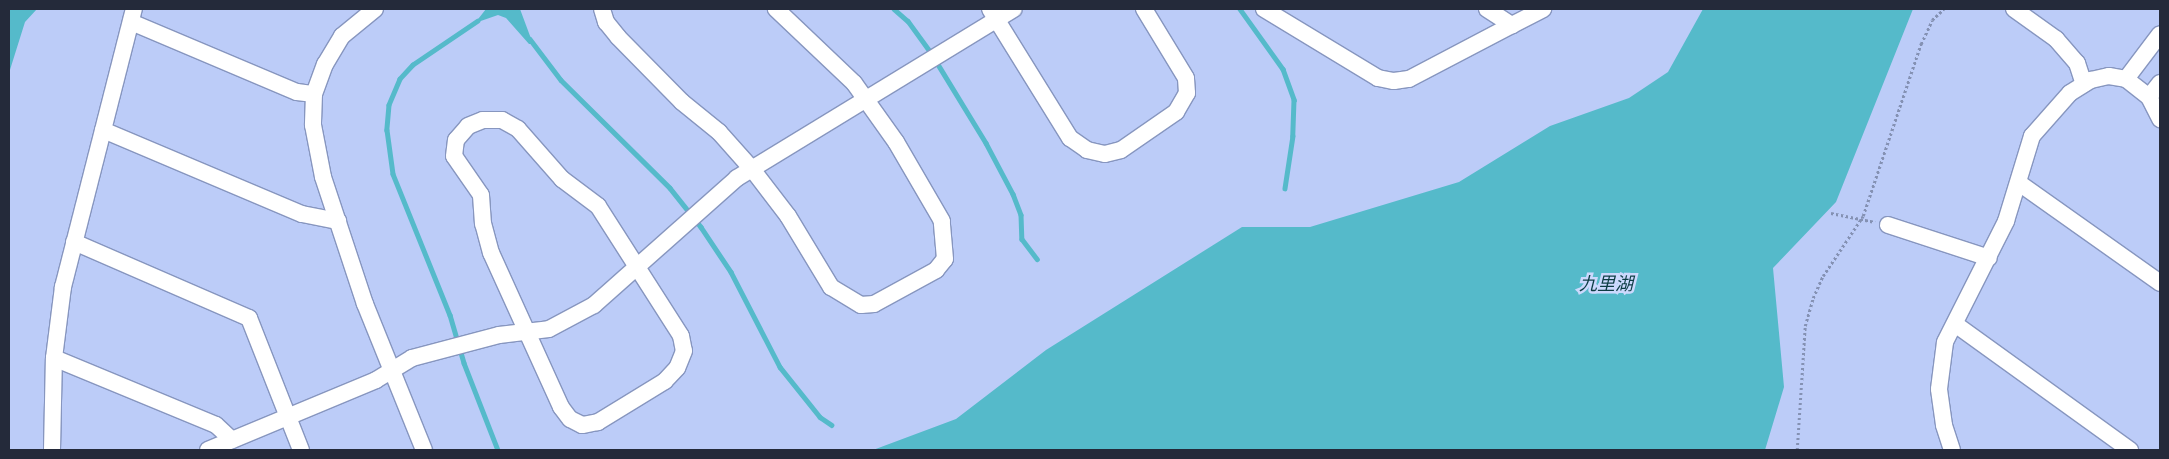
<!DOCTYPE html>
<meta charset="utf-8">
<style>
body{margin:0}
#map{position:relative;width:2169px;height:459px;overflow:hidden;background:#bcccf8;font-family:Cabin,"Noto Sans SC",sans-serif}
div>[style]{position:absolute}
.water>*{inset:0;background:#55baca}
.stream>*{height:4.5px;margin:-2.25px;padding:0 2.25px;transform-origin:2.25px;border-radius:2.25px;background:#55baca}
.path>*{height:2.5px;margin-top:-1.25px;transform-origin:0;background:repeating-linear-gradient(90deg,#8491b3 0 2.5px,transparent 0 5px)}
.roads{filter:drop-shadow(1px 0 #8796bf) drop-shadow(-1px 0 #8796bf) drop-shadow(0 1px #8796bf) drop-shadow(0 -1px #8796bf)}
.minor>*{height:16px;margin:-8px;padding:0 8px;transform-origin:8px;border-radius:8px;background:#fff}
span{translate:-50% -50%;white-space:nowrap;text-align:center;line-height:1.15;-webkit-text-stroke:5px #ccd9fd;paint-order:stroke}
.water-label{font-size:18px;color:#0d3c43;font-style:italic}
.frame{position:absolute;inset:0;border:10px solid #242a3a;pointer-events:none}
</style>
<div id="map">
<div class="water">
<i style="clip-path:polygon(9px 9px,37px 9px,25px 22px,9px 73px)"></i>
<i style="clip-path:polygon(486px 9px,520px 9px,533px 44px,529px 44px,506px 18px,498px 15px,475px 23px)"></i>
<i style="clip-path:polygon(1703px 9px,1913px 9px,1836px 202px,1773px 268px,1784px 387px,1765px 450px,873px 450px,956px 419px,1046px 350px,1242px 227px,1310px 227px,1459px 182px,1550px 126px,1629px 98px,1668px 72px)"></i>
</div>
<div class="stream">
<i style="left:894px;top:9px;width:18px;rotate:41deg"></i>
<i style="left:908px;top:21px;width:41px;rotate:54deg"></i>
<i style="left:1240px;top:9px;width:74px;rotate:54.4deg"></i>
<i style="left:1283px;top:69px;width:33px;rotate:70deg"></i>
<i style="left:1294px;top:100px;width:36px;rotate:92deg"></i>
<i style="left:1293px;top:136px;width:53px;rotate:98.7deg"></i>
<i style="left:478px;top:21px;width:78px;rotate:145.9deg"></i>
<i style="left:413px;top:65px;width:19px;rotate:133deg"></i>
<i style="left:400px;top:79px;width:28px;rotate:113deg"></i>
<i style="left:389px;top:105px;width:25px;rotate:95deg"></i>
<i style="left:387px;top:130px;width:44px;rotate:82.2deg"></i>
<i style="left:393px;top:174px;width:152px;rotate:68deg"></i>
<i style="left:450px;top:315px;width:50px;rotate:73.7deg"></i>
<i style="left:464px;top:363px;width:93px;rotate:68.7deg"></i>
<i style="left:530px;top:39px;width:51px;rotate:52.9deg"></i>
<i style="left:561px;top:80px;width:153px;rotate:44.7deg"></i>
<i style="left:670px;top:188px;width:50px;rotate:51.5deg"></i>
<i style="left:701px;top:227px;width:54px;rotate:56.3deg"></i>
<i style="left:731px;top:272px;width:107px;rotate:62.7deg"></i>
<i style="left:780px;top:367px;width:64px;rotate:51.3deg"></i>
<i style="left:820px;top:417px;width:14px;rotate:34deg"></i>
<i style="left:936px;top:61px;width:96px;rotate:58.6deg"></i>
<i style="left:986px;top:143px;width:58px;rotate:62.1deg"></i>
<i style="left:1013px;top:194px;width:22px;rotate:69deg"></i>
<i style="left:1021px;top:215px;width:24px;rotate:88deg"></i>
<i style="left:1022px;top:239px;width:25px;rotate:53deg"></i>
</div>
<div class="path">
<i style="left:1831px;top:213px;width:45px;rotate:11.6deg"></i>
<i style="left:1797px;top:450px;width:124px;rotate:-86.3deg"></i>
<i style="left:1805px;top:326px;width:29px;rotate:-74deg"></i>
<i style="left:1813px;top:298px;width:24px;rotate:-66deg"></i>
<i style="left:1823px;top:276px;width:72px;rotate:-56.3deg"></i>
<i style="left:1863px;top:216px;width:182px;rotate:-71.4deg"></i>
<i style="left:1921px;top:44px;width:26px;rotate:-65deg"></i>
<i style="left:1932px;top:20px;width:16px;rotate:-43deg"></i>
</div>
<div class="roads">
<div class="minor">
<i style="left:375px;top:9px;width:43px;rotate:140.7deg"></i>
<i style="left:342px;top:36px;width:33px;rotate:121deg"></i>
<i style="left:325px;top:64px;width:32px;rotate:110deg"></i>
<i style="left:314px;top:94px;width:31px;rotate:92deg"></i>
<i style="left:313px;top:125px;width:53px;rotate:79.1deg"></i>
<i style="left:323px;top:177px;width:134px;rotate:71.7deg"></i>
<i style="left:365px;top:304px;width:157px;rotate:68deg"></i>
<i style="left:602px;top:9px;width:14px;rotate:73deg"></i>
<i style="left:606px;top:22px;width:19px;rotate:51deg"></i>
<i style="left:618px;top:37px;width:91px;rotate:45.4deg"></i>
<i style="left:682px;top:102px;width:48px;rotate:39deg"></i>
<i style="left:719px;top:132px;width:50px;rotate:48.3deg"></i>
<i style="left:752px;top:169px;width:59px;rotate:52.5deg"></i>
<i style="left:788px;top:216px;width:83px;rotate:58.8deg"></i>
<i style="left:831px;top:287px;width:35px;rotate:31deg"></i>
<i style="left:861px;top:305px;width:13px;rotate:-4deg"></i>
<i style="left:874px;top:304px;width:71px;rotate:-28.7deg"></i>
<i style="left:936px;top:270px;width:14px;rotate:-51deg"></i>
<i style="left:945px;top:259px;width:38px;rotate:-95deg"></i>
<i style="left:942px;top:221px;width:91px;rotate:-120.2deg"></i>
<i style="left:896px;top:142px;width:72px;rotate:-125.4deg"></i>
<i style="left:854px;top:83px;width:108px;rotate:-136.5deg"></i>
<i style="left:990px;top:9px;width:152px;rotate:58.2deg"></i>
<i style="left:1070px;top:138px;width:21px;rotate:35deg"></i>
<i style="left:1087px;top:150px;width:18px;rotate:13deg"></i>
<i style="left:1105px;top:154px;width:16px;rotate:-14deg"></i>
<i style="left:1121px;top:150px;width:67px;rotate:-34.6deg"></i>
<i style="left:1176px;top:112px;width:22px;rotate:-60deg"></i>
<i style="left:1187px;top:93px;width:15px;rotate:-94deg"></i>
<i style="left:1186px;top:78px;width:81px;rotate:-121.3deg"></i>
<i style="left:1264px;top:9px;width:133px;rotate:31.2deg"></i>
<i style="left:1378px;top:78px;width:16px;rotate:11deg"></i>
<i style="left:1394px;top:81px;width:15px;rotate:-8deg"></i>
<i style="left:1409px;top:79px;width:116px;rotate:-27.7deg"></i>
<i style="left:1487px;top:9px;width:30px;rotate:33deg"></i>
<i style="left:1512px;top:25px;width:35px;rotate:-27deg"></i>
<i style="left:2014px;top:9px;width:52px;rotate:35.5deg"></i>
<i style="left:2056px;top:39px;width:32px;rotate:49deg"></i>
<i style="left:2077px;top:63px;width:22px;rotate:72deg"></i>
<i style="left:131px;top:22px;width:180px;rotate:22.9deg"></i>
<i style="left:297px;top:92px;width:17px;rotate:7deg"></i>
<i style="left:2126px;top:79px;width:56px;rotate:-52.9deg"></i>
<i style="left:2149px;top:97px;width:18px;rotate:-52deg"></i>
<i style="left:483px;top:120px;width:19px"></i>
<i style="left:502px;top:120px;width:18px;rotate:29deg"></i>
<i style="left:518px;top:129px;width:67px;rotate:48.7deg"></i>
<i style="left:562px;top:179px;width:45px;rotate:36.9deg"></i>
<i style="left:598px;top:206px;width:154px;rotate:57.4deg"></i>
<i style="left:681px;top:336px;width:15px;rotate:79deg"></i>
<i style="left:684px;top:351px;width:18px;rotate:112deg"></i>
<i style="left:677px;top:368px;width:18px;rotate:133deg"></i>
<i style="left:665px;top:381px;width:79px;rotate:148.5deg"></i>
<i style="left:598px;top:422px;width:16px;rotate:169deg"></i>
<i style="left:582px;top:425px;width:13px;rotate:-153deg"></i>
<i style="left:570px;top:419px;width:15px;rotate:-127deg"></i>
<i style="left:561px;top:407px;width:169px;rotate:-114.4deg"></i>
<i style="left:491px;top:253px;width:30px;rotate:-105deg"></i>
<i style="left:483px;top:224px;width:29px;rotate:-94deg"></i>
<i style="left:481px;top:195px;width:47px;rotate:-124.7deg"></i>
<i style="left:454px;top:156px;width:16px;rotate:-83deg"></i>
<i style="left:456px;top:140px;width:18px;rotate:-49deg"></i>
<i style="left:468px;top:126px;width:16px;rotate:-22deg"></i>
<i style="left:103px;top:130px;width:216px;rotate:22.9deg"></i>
<i style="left:302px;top:214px;width:37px;rotate:11deg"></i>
<i style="left:2019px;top:183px;width:173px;rotate:35.3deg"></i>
<i style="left:1888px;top:225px;width:106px;rotate:18.1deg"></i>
<i style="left:74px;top:242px;width:191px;rotate:23.5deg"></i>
<i style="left:249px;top:318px;width:142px;rotate:68.5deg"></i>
<i style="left:1955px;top:324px;width:216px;rotate:35.8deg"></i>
<i style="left:54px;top:358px;width:175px;rotate:22.5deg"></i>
<i style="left:216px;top:425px;width:22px;rotate:43deg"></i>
<i style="left:52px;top:450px;width:92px;rotate:-88.8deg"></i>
<i style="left:54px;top:358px;width:72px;rotate:-82.8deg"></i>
<i style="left:63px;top:287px;width:287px;rotate:-75.7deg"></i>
<i style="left:208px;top:450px;width:182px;rotate:-22.6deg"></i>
<i style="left:376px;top:380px;width:42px;rotate:-31.4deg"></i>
<i style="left:412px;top:358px;width:90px;rotate:-14.8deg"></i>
<i style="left:499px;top:335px;width:50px;rotate:-6.8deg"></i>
<i style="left:549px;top:329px;width:51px;rotate:-28.1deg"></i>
<i style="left:594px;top:305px;width:191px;rotate:-41.6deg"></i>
<i style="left:737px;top:178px;width:324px;rotate:-31.4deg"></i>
<i style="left:1952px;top:450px;width:26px;rotate:-108deg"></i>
<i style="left:1944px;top:425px;width:36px;rotate:-98deg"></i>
<i style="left:1939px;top:389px;width:47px;rotate:-82.7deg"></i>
<i style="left:1945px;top:342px;width:136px;rotate:-63.2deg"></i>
<i style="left:2006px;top:221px;width:89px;rotate:-73deg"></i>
<i style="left:2032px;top:136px;width:57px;rotate:-48.5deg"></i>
<i style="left:2070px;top:93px;width:25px;rotate:-32deg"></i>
<i style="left:2091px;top:80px;width:18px;rotate:-13deg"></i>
<i style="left:2109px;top:76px;width:17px;rotate:10deg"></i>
<i style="left:2126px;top:79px;width:29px;rotate:38deg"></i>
<i style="left:2149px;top:97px;width:25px;rotate:63deg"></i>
</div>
</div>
<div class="water-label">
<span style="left:1606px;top:284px">九里湖</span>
</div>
<div class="frame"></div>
</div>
